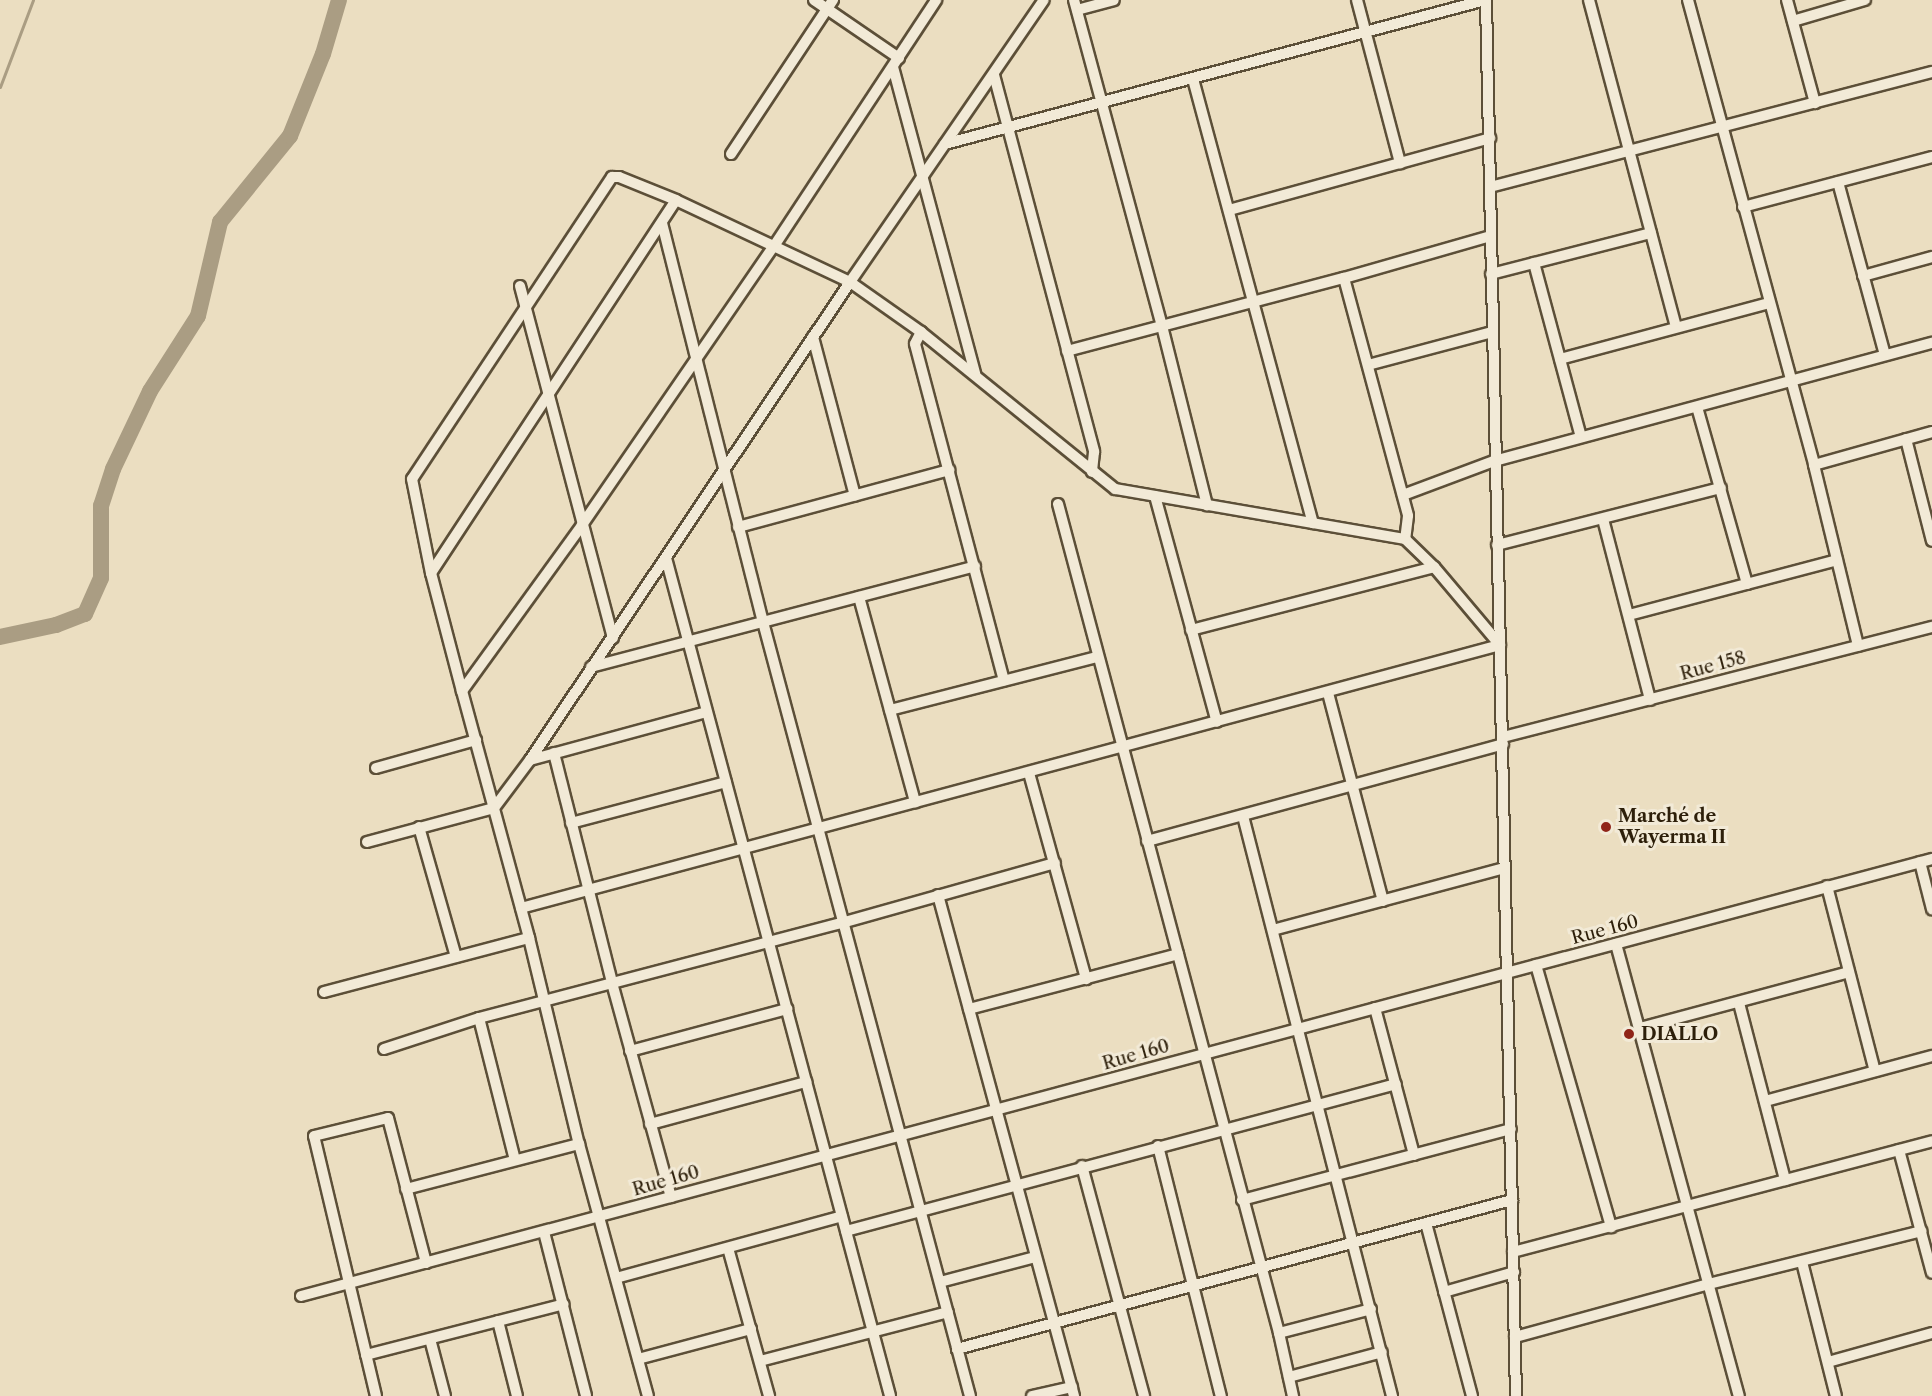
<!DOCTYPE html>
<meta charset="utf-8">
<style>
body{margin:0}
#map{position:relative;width:1932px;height:1396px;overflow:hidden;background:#ebdec1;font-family:"Libre Caslon Text",serif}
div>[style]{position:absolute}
.stream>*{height:3px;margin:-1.5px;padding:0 1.5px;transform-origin:1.5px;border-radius:1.5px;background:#aa9d83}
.river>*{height:16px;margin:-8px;padding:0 8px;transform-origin:8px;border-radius:8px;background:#aa9d83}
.roads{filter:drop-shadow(2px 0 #5c4f38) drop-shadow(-2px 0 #5c4f38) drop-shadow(0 2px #5c4f38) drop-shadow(0 -2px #5c4f38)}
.minor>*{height:10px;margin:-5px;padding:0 5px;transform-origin:5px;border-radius:5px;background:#f2ead7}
.dots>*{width:16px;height:16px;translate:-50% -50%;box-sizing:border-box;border:3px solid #f2ead7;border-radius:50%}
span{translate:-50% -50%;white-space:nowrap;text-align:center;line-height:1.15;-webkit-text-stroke:6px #f2ead7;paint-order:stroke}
.street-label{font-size:18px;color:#2d1f0a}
.poi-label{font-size:18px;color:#2d1f0a;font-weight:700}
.left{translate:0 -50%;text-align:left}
</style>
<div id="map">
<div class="stream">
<i style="left:0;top:87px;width:93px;rotate:-69.2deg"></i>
</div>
<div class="river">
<i style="left:0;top:637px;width:57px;rotate:-12.1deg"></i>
<i style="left:56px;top:625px;width:31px;rotate:-21deg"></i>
<i style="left:85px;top:614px;width:39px;rotate:-66deg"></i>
<i style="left:101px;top:578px;width:72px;rotate:-90deg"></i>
<i style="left:101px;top:506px;width:39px;rotate:-72deg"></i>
<i style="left:113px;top:469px;width:86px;rotate:-64.6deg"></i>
<i style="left:150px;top:391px;width:89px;rotate:-57.4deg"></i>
<i style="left:198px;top:316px;width:97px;rotate:-76.8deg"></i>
<i style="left:220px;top:222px;width:111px;rotate:-50.9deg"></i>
<i style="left:290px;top:136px;width:88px;rotate:-68.1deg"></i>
<i style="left:323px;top:54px;width:56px;rotate:-73.5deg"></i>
</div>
<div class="roads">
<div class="minor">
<i style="left:814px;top:0;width:103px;rotate:34.3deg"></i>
<i style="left:1074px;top:0;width:338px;rotate:74.9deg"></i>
<i style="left:1162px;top:326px;width:185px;rotate:75.9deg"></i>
<i style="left:1357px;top:0;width:169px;rotate:75.2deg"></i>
<i style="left:1486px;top:0;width:1396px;rotate:88.77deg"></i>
<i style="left:1589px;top:0;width:338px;rotate:75.1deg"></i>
<i style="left:1688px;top:0;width:482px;rotate:74.8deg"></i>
<i style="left:1814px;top:465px;width:186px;rotate:76.3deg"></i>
<i style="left:1787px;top:0;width:107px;rotate:74.8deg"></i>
<i style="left:1077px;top:10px;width:38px;rotate:-15deg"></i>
<i style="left:1793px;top:21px;width:75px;rotate:-16.3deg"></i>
<i style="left:893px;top:67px;width:318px;rotate:75deg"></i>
<i style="left:994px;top:75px;width:390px;rotate:75.1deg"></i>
<i style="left:1094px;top:452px;width:20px;rotate:96deg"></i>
<i style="left:1193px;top:79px;width:460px;rotate:74.9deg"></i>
<i style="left:945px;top:144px;width:559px;rotate:-14.93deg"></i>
<i style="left:731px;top:154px;width:185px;rotate:-56.5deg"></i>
<i style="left:1838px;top:182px;width:179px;rotate:74.8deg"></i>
<i style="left:1490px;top:187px;width:457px;rotate:-14.6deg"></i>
<i style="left:1743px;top:207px;width:196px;rotate:-14.8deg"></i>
<i style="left:1229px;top:210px;width:271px;rotate:-15.4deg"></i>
<i style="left:662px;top:223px;width:412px;rotate:75.8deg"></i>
<i style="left:763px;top:622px;width:801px;rotate:75.03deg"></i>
<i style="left:1534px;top:263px;width:180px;rotate:74.9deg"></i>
<i style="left:1491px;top:274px;width:165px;rotate:-14.4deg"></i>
<i style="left:1863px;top:276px;width:72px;rotate:-15.4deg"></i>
<i style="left:1344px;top:278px;width:246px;rotate:74.9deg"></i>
<i style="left:1408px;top:516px;width:23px;rotate:97deg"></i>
<i style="left:520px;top:286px;width:364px;rotate:75.2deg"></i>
<i style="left:921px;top:332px;width:13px;rotate:117deg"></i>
<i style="left:915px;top:344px;width:348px;rotate:75.2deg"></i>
<i style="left:813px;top:337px;width:164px;rotate:75.2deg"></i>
<i style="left:1067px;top:351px;width:286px;rotate:-14.8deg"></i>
<i style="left:1344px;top:278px;width:152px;rotate:-16deg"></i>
<i style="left:1560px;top:359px;width:216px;rotate:-15deg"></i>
<i style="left:1368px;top:365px;width:128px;rotate:-14.9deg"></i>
<i style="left:1697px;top:407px;width:184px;rotate:74.2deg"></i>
<i style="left:1906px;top:439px;width:105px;rotate:75.7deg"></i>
<i style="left:1814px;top:465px;width:123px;rotate:-15.6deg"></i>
<i style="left:1403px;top:495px;width:97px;rotate:-20.5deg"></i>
<i style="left:1494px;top:461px;width:454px;rotate:-15.1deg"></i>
<i style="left:1155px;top:496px;width:234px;rotate:74.7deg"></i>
<i style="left:1058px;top:504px;width:858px;rotate:75.07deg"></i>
<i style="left:1279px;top:1333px;width:65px;rotate:77.5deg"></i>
<i style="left:1603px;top:519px;width:187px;rotate:75.4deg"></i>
<i style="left:738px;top:527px;width:219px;rotate:-15.1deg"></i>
<i style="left:1497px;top:545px;width:231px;rotate:-14.3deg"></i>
<i style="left:666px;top:558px;width:867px;rotate:75.03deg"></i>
<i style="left:431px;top:573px;width:446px;rotate:-56.7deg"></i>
<i style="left:859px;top:597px;width:213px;rotate:74.7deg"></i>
<i style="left:1629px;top:615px;width:215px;rotate:-14.8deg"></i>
<i style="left:1191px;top:630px;width:251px;rotate:-14.5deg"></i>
<i style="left:591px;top:667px;width:397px;rotate:-14.7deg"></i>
<i style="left:462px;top:691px;width:205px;rotate:-54.1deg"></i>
<i style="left:582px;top:525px;width:339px;rotate:-55.5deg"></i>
<i style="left:774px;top:246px;width:295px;rotate:-56.6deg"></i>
<i style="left:1328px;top:693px;width:215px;rotate:75.2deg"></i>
<i style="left:890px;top:710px;width:214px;rotate:-14.4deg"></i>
<i style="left:1503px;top:737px;width:443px;rotate:-14.4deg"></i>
<i style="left:554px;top:753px;width:237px;rotate:75.8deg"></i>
<i style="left:612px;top:983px;width:222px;rotate:74.6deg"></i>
<i style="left:530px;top:760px;width:183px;rotate:-15.2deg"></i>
<i style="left:376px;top:768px;width:104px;rotate:-15.6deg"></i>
<i style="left:1029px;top:773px;width:214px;rotate:74.5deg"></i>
<i style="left:1243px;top:816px;width:599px;rotate:75.59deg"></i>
<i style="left:571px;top:823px;width:160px;rotate:-14.8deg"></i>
<i style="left:419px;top:827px;width:135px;rotate:74.1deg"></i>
<i style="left:1147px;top:841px;width:369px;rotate:-15.2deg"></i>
<i style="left:367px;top:842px;width:131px;rotate:-15deg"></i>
<i style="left:494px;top:808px;width:60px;rotate:-53.1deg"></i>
<i style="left:530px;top:760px;width:575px;rotate:-56.2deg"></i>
<i style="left:850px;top:282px;width:342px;rotate:-55.5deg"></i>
<i style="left:1920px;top:862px;width:49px;rotate:75.7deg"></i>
<i style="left:1827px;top:886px;width:191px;rotate:75.5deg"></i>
<i style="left:938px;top:895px;width:519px;rotate:74.81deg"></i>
<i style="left:521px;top:908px;width:1014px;rotate:-15.04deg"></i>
<i style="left:1500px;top:645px;width:102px;rotate:-130.2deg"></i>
<i style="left:1434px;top:567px;width:40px;rotate:-136deg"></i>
<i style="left:1405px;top:539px;width:294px;rotate:-170.2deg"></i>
<i style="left:1115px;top:489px;width:250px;rotate:-141deg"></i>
<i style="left:921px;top:332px;width:87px;rotate:-144.8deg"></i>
<i style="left:850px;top:282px;width:192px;rotate:-154.8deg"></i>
<i style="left:676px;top:200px;width:61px;rotate:-158deg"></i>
<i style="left:619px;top:177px;width:7px;rotate:180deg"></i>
<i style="left:612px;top:177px;width:362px;rotate:123.5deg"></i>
<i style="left:412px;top:479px;width:96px;rotate:78.6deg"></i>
<i style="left:431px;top:573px;width:122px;rotate:75.3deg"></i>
<i style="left:462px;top:691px;width:256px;rotate:74.8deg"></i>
<i style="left:529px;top:938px;width:212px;rotate:76.4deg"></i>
<i style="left:579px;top:1144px;width:261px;rotate:74.7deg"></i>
<i style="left:1273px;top:930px;width:240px;rotate:-15deg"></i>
<i style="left:1616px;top:944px;width:468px;rotate:74.8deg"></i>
<i style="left:1536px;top:965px;width:273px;rotate:74deg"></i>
<i style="left:324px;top:992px;width:212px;rotate:-14.8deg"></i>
<i style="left:1739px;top:1003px;width:183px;rotate:75.4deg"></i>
<i style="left:1375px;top:1008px;width:152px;rotate:75.1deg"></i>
<i style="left:969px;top:1009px;width:216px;rotate:-14.7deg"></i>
<i style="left:479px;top:1018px;width:146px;rotate:75.8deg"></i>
<i style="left:1640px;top:1028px;width:216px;rotate:-15deg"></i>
<i style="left:384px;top:1049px;width:100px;rotate:-18.1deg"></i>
<i style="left:479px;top:1018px;width:378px;rotate:-14.7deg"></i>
<i style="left:845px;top:922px;width:218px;rotate:-15.7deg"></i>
<i style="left:630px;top:1051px;width:163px;rotate:-15deg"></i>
<i style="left:1765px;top:1101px;width:173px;rotate:-15.1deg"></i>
<i style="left:650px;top:1124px;width:162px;rotate:-15.1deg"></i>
<i style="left:1158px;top:1146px;width:258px;rotate:75.9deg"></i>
<i style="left:1899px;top:1150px;width:127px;rotate:75deg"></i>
<i style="left:1082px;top:1166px;width:238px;rotate:74.9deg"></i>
<i style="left:406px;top:1189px;width:179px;rotate:-14.6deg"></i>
<i style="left:1242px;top:1200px;width:278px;rotate:-14.8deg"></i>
<i style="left:1426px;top:1223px;width:179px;rotate:75.1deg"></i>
<i style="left:846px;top:1231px;width:569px;rotate:-14.96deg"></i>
<i style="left:544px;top:1232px;width:169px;rotate:75.6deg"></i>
<i style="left:728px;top:1248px;width:154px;rotate:74.5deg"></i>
<i style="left:1513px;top:1252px;width:433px;rotate:-14.8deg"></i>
<i style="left:1802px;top:1262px;width:138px;rotate:75.8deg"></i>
<i style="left:616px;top:1278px;width:234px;rotate:-15.3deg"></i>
<i style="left:940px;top:1282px;width:98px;rotate:-14.7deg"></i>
<i style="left:1444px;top:1292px;width:73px;rotate:-15.9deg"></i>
<i style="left:301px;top:1296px;width:1689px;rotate:-15deg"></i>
<i style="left:498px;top:1321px;width:77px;rotate:75.8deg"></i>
<i style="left:1279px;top:1333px;width:95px;rotate:-14.6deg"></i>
<i style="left:1515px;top:1337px;width:201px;rotate:-15.3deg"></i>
<i style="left:1709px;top:1284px;width:219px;rotate:-14deg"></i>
<i style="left:430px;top:1339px;width:59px;rotate:75.3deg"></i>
<i style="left:957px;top:1349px;width:575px;rotate:-15.03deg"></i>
<i style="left:366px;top:1355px;width:204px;rotate:-14.4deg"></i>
<i style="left:638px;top:1359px;width:117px;rotate:-14.9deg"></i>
<i style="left:760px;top:1361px;width:194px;rotate:-14.6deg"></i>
<i style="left:1828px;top:1362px;width:108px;rotate:-15.6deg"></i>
<i style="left:1289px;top:1377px;width:96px;rotate:-15deg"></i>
<i style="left:376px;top:1396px;width:267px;rotate:-103.4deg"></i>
<i style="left:314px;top:1136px;width:76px;rotate:-13.7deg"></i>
<i style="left:388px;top:1118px;width:150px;rotate:75.3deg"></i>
<i style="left:1032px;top:1396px;width:41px;rotate:-12.7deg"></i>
</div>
</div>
<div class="dots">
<i style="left:1606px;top:827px;background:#8f2418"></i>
<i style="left:1629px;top:1034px;background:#8f2418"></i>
</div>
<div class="street-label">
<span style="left:1713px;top:666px;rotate:-15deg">Rue 158</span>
<span style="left:1605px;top:930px;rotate:-15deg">Rue 160</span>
<span style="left:1136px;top:1055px;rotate:-16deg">Rue 160</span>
<span style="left:666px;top:1181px;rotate:-16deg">Rue 160</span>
</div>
<div class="poi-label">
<span class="left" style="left:1618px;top:827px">Marché de<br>Wayerma II</span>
<span class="left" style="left:1641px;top:1034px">DIALLO</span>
</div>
</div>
